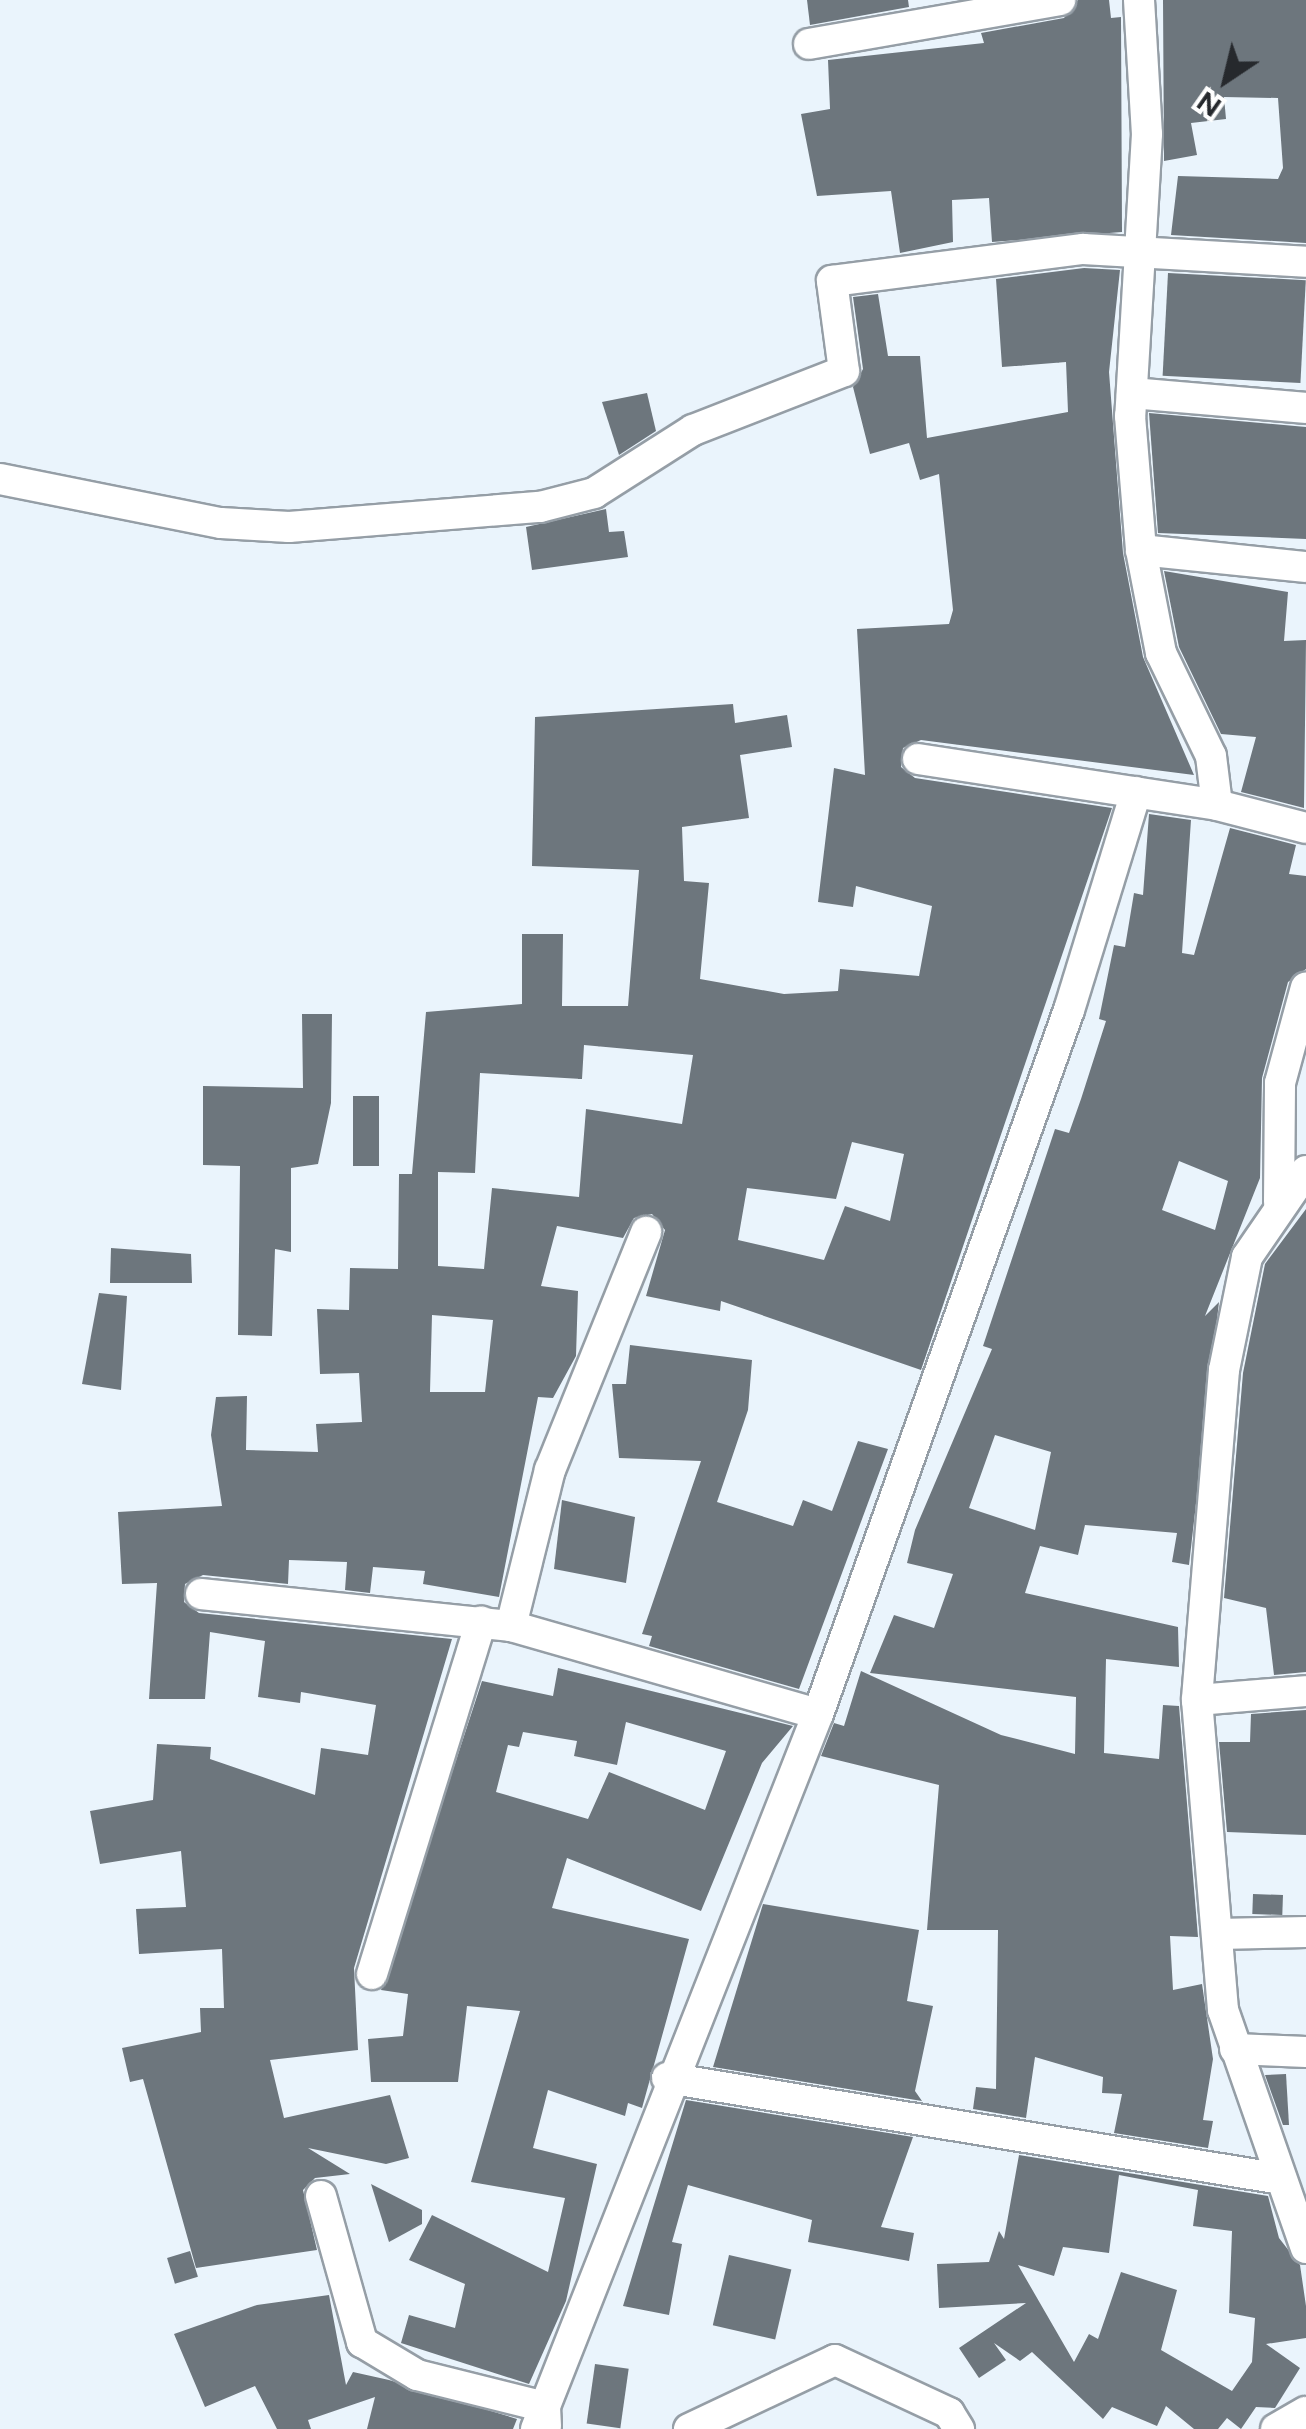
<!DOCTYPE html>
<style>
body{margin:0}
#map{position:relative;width:1306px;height:2429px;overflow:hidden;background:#eaf4fc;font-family:Figtree,sans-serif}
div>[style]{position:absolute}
.building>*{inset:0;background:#6d767d;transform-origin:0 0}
.roads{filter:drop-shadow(2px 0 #959ea6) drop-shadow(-2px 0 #959ea6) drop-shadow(0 2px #959ea6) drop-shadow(0 -2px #959ea6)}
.minor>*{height:30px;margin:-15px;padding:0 15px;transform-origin:15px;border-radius:15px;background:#fff}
span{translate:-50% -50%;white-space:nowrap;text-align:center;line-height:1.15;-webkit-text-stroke:10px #fff;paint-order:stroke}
.north{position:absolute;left:1176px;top:30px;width:100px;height:100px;-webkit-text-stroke:8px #fff;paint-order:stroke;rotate:215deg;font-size:28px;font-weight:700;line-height:40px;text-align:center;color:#26292d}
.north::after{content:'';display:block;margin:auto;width:35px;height:45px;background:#26292d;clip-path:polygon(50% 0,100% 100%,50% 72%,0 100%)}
</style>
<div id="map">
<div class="building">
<i style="clip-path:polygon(807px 0,908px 0,909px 7px,810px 25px)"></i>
<i style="clip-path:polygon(1078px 0,1109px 0,1111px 18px,1121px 17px,1122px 232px,992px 242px,989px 198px,952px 200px,953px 242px,900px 253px,891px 191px,817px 196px,801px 114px,830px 109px,828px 60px,984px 43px,981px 33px,1064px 18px)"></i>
<i style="clip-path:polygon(1163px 0,1306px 0,1306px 243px,1171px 235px,1178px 176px,1278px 179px,1283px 168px,1278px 98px,1224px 97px,1226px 119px,1191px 123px,1197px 155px,1164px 161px)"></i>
<i style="clip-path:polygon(evenodd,1084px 268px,1120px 270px,1109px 372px,1123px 553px,1143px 657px,1194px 775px,921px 740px,903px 748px,901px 767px,915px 778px,1112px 808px,921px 1370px,721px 1301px,720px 1311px,646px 1296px,665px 1230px,652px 1214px,634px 1218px,623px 1238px,557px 1226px,541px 1286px,578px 1291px,576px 1356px,553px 1398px,538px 1397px,499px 1597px,423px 1584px,425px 1571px,373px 1567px,370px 1593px,345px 1590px,347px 1562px,289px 1560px,288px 1584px,203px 1575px,185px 1584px,184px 1602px,199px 1613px,452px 1639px,354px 1968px,358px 2050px,270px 2060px,284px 2118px,390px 2095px,409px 2158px,386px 2164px,308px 2148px,350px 2174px,315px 2178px,303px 2190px,317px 2250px,196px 2268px,143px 2079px,130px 2082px,122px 2048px,201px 2032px,200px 2008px,224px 2008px,222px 1949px,139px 1954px,136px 1909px,186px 1907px,181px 1851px,100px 1864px,90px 1811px,153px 1800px,157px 1744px,211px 1747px,210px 1759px,315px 1795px,321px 1748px,368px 1755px,376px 1705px,301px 1692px,300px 1703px,258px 1697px,265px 1641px,210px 1632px,205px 1699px,149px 1699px,157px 1583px,122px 1584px,118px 1512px,222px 1506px,211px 1435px,216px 1397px,247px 1396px,246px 1450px,318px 1452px,316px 1424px,362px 1422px,359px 1373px,320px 1374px,317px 1309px,349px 1310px,350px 1268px,398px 1269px,399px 1174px,412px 1174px,426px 1012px,522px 1004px,522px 934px,563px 934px,562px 1006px,628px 1006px,639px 870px,532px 866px,535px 717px,733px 704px,735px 723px,787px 715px,792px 747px,740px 755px,749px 818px,682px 827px,684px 881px,709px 883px,700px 979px,784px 994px,838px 991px,840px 969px,919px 976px,932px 906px,856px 886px,853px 907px,818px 902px,834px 768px,865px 775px,857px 629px,949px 624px,953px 610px,939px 474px,920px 480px,909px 443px,870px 454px,853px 387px,863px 369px,853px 297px,878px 294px,888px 356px,920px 356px,927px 438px,1068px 412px,1066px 362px,1002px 367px,996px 279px,1084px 268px,584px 1045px,693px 1055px,682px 1124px,586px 1109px,579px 1197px,492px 1188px,484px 1269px,438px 1266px,438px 1172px,475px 1173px,480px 1073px,582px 1079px,584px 1045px,1084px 268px,852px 1142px,904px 1154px,890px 1221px,845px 1206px,824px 1260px,738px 1240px,747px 1188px,836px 1199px,852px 1142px,1084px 268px,432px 1315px,493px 1320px,485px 1392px,430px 1392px,432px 1315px)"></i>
<i style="left:1168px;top:273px;width:138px;height:103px;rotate:3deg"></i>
<i style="clip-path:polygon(647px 393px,656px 431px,619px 455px,602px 402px)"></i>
<i style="clip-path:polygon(1149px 413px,1306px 427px,1306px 539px,1158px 533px)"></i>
<i style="clip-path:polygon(606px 509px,609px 532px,624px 531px,628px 557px,532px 570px,526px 527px)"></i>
<i style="clip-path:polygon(1164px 571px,1288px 592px,1284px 641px,1306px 640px,1304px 808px,1241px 792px,1256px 737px,1221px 734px,1179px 647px)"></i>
<i style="clip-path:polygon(evenodd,1149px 814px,1191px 820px,1182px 953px,1194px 955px,1230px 828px,1296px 845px,1289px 874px,1306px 876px,1306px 969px,1288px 982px,1262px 1078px,1260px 1178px,1205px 1316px,1219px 1302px,1189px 1565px,1172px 1562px,1177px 1533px,1085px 1525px,1078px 1555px,1040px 1546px,1025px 1593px,1178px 1627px,1179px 1667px,1106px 1659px,1104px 1753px,1159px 1759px,1163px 1705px,1179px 1706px,1198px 1937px,1170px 1936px,1173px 1990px,1202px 1984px,1213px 2059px,1203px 2120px,1213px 2121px,1208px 2148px,1114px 2133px,1122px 2094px,1102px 2093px,1103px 2077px,1035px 2057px,1026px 2118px,973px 2109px,976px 2087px,996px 2089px,998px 1930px,927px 1930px,939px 1785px,821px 1756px,834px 1723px,844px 1726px,861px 1671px,1001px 1735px,1075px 1754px,1076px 1697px,870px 1673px,894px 1615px,934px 1628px,953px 1574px,907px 1563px,915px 1530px,992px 1349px,983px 1346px,1055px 1129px,1069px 1133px,1081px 1099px,1106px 1021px,1099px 1019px,1114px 945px,1125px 947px,1134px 893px,1143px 895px,1149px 814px,1179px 1161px,1228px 1181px,1215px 1230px,1162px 1210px,1179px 1161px,1149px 814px,995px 1435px,1051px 1452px,1035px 1530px,969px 1508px,995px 1435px)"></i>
<i style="clip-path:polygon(302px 1014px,332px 1014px,331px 1103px,318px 1164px,291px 1168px,291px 1252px,275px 1249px,272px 1336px,238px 1335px,240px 1166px,203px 1165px,203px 1086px,303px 1088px)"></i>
<i style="left:353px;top:1096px;width:26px;height:70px"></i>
<i style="clip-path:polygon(1306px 1209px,1306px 1672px,1274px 1675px,1266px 1608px,1224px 1598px,1243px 1373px,1265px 1264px)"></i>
<i style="clip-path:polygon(111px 1248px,191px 1254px,192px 1283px,110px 1283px)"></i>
<i style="clip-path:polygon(99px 1293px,127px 1296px,121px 1390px,82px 1384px)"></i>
<i style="clip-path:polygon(630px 1345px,752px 1360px,748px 1410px,717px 1502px,793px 1526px,803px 1500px,832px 1511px,858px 1441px,888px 1449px,799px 1689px,649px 1646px,652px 1636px,642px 1634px,701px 1461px,619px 1458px,612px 1384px,626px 1384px)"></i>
<i style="clip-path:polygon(562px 1500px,635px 1517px,626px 1583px,554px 1569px)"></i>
<i style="clip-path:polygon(evenodd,558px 1668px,793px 1726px,762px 1763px,701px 1911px,567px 1858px,552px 1908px,689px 1939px,642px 2108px,628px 2103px,625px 2116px,548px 2090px,533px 2148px,597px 2164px,566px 2301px,529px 2384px,401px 2343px,409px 2315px,455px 2328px,465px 2284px,409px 2260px,432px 2215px,548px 2272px,565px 2198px,471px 2182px,520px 2011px,467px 2006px,458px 2082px,371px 2082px,368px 2039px,403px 2036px,408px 1994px,381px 1990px,482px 1681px,553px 1696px,558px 1668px,626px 1722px,726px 1751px,705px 1810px,609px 1772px,588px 1819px,496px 1792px,508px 1745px,519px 1747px,523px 1732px,577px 1741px,574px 1756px,617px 1765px,626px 1722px)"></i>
<i style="clip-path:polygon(1306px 1710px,1306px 1835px,1227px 1832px,1219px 1742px,1250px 1742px,1251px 1714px)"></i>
<i style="left:1253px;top:1894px;width:30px;height:20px;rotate:2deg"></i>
<i style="clip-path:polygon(763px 1904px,919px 1930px,907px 2001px,933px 2006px,915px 2091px,922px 2101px,713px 2067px)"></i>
<i style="clip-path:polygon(1286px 2074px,1289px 2125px,1283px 2125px,1265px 2075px)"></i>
<i style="clip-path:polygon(686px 2100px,913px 2137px,881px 2227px,914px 2233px,909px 2261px,808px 2242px,812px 2220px,688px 2185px,672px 2242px,682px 2244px,669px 2315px,623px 2306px)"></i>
<i style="clip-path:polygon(evenodd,1019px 2155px,1268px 2196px,1279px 2238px,1300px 2265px,1306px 2306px,1306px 2338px,1266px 2344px,1300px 2368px,1275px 2408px,1256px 2407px,1241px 2429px,1227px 2418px,1218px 2429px,1194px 2429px,1166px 2406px,1157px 2426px,1112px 2407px,1103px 2419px,1032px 2352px,1020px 2361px,994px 2343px,1006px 2360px,979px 2378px,959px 2348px,1026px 2303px,939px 2308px,937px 2264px,989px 2262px,999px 2231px,1004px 2239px,1019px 2155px,1119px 2175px,1198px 2190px,1193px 2226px,1232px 2231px,1229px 2313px,1255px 2318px,1252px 2362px,1232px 2391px,1161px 2350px,1177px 2290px,1121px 2272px,1098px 2339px,1089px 2334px,1074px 2362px,1018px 2265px,1054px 2276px,1063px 2247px,1109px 2253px,1119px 2175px)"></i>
<i style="clip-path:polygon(371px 2184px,422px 2210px,422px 2224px,389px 2242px)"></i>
<i style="left:190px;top:2251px;width:27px;height:24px;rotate:73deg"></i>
<i style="left:729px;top:2255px;width:64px;height:72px;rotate:13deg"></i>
<i style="clip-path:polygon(329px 2295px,346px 2385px,353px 2372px,389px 2380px,517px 2419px,513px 2429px,367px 2429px,375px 2397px,308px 2420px,311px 2429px,277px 2429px,255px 2386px,205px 2407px,174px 2334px,257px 2305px)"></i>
<i style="left:595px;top:2364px;width:34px;height:60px;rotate:8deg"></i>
</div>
<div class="roads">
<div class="minor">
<i style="left:1139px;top:0;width:134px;rotate:86.6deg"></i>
<i style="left:1147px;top:134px;width:283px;rotate:93.4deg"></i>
<i style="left:1130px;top:416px;width:134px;rotate:85.3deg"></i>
<i style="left:1141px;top:550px;width:105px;rotate:79deg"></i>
<i style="left:1161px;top:653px;width:114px;rotate:64.1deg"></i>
<i style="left:1211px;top:756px;width:49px;rotate:83deg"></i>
<i style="left:809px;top:44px;width:255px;rotate:-9.9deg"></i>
<i style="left:1132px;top:393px;width:175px;rotate:4.9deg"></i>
<i style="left:0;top:479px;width:225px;rotate:11.3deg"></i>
<i style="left:221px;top:523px;width:68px;rotate:3.4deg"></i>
<i style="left:289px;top:527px;width:252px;rotate:-4.6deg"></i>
<i style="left:540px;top:507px;width:56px;rotate:-14.5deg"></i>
<i style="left:594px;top:493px;width:117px;rotate:-32.5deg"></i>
<i style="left:693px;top:430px;width:162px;rotate:-21.3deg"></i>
<i style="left:844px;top:371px;width:91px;rotate:-97.6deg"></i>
<i style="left:832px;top:281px;width:253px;rotate:-7.3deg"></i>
<i style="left:1083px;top:249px;width:223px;rotate:3.3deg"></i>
<i style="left:1141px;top:550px;width:166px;rotate:5.9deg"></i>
<i style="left:918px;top:759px;width:303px;rotate:8.7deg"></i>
<i style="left:1217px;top:805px;width:92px;rotate:14.5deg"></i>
<i style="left:1306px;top:1171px;width:104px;rotate:124.5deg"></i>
<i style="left:1247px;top:1257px;width:115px;rotate:101.5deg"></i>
<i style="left:1224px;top:1370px;width:331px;rotate:94.7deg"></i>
<i style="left:1197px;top:1700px;width:311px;rotate:85.2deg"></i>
<i style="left:1223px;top:2010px;width:252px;rotate:70.8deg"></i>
<i style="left:1279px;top:1202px;width:119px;rotate:-89.5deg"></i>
<i style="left:1280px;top:1083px;width:99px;rotate:-74.8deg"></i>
<i style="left:201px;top:1594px;width:312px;rotate:5.9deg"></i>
<i style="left:511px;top:1626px;width:319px;rotate:16deg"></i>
<i style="left:511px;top:1626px;width:161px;rotate:-76deg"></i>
<i style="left:550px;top:1470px;width:257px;rotate:-68deg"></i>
<i style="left:1197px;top:1700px;width:109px;rotate:-4.7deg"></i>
<i style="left:1219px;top:1934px;width:87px;rotate:-1.3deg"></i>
<i style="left:372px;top:1974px;width:369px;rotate:-72.8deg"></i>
<i style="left:1235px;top:2049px;width:71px;rotate:2.4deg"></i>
<i style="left:667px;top:2078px;width:622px;rotate:9.34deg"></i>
<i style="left:321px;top:2196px;width:152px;rotate:74.3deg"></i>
<i style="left:362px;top:2342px;width:64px;rotate:31deg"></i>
<i style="left:417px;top:2375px;width:132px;rotate:14deg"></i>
<i style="left:545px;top:2407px;width:19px;rotate:87deg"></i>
<i style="left:536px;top:2429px;width:769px;rotate:-68.48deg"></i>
<i style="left:818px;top:1714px;width:747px;rotate:-70.38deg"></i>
<i style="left:1069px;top:1010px;width:228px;rotate:-72.9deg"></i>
<i style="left:689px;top:2429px;width:161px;rotate:-25.3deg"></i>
<i style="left:835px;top:2360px;width:126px;rotate:24.9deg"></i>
<i style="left:949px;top:2413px;width:19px;rotate:58deg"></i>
<i style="left:1276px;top:2429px;width:34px;rotate:-30deg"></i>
</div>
</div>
<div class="north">N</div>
</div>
